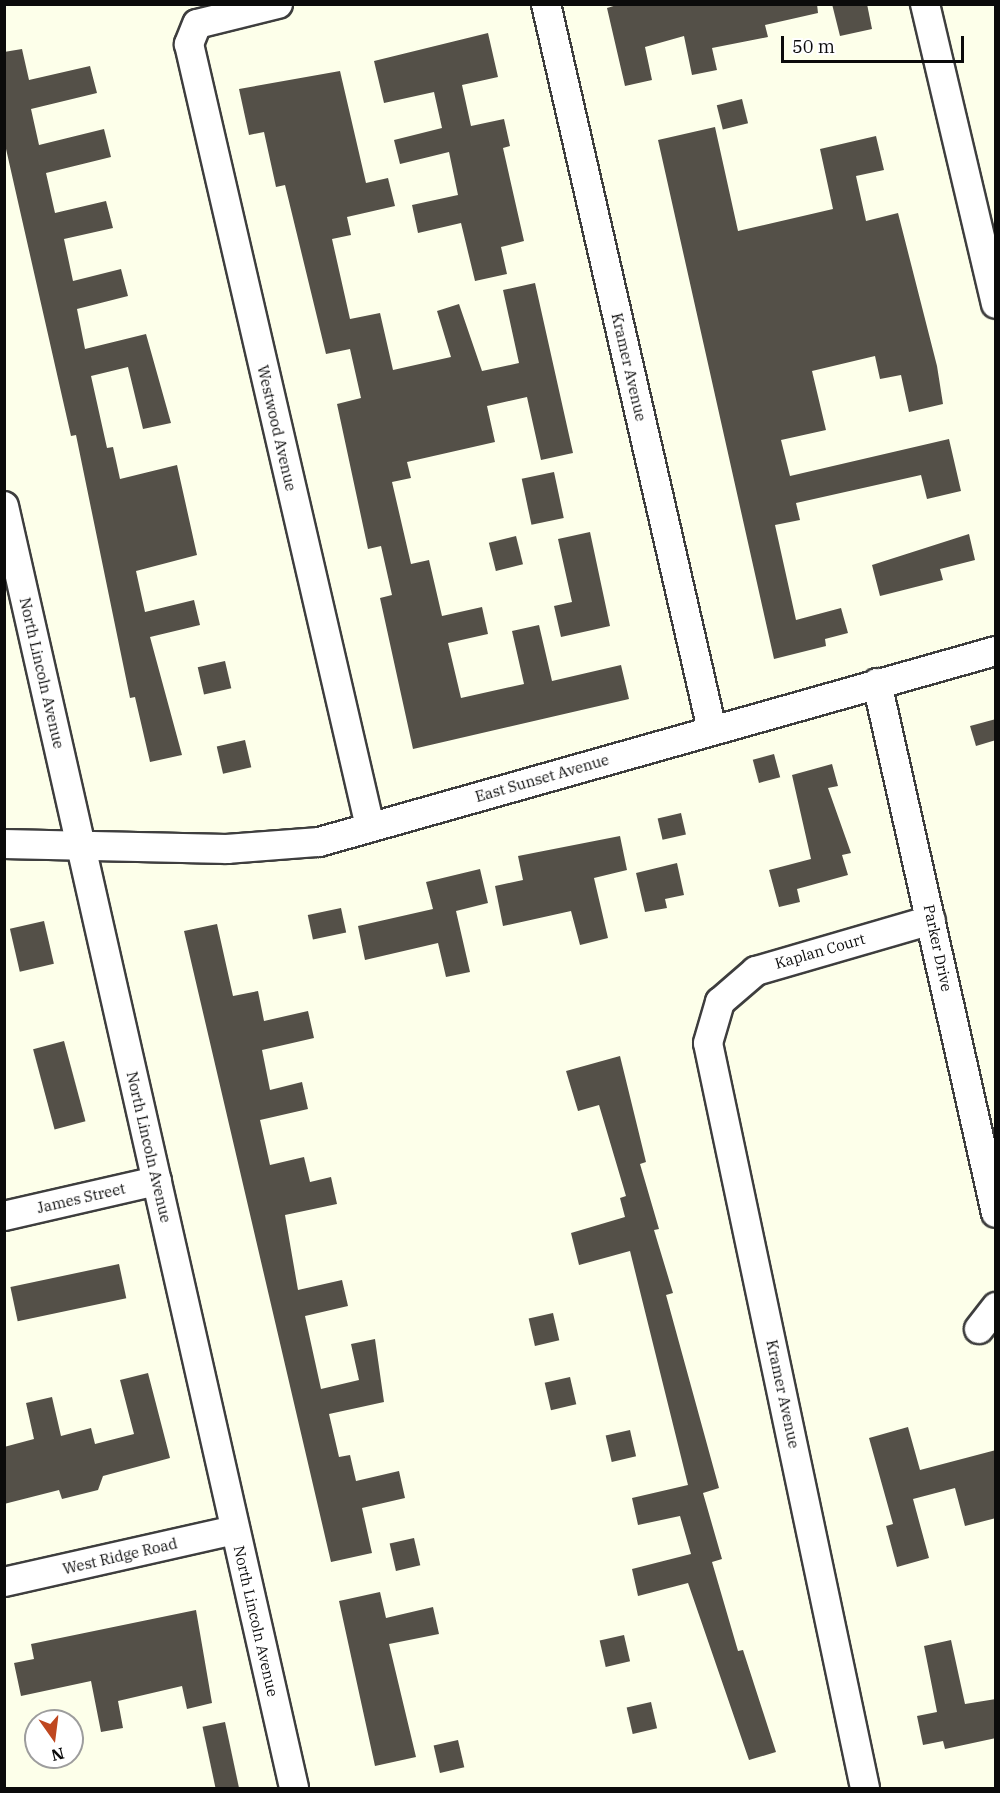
<!DOCTYPE html>
<style>
body{margin:0}
#map{position:relative;width:1000px;height:1793px;overflow:hidden;background:#fdffea;font-family:"IBM Plex Serif",serif}
div>[style]{position:absolute}
.building>*{inset:0;background:#545048;transform-origin:0 0}
.roads{filter:drop-shadow(2px 0 #3e3e3e) drop-shadow(-2px 0 #3e3e3e) drop-shadow(0 2px #3e3e3e) drop-shadow(0 -2px #3e3e3e)}
.street>*{height:28px;margin:-14px;padding:0 14px;transform-origin:14px;border-radius:14px;background:#fff}
span{translate:-50% -50%;white-space:nowrap;text-align:center;line-height:1.15;-webkit-text-stroke:6px #fff;paint-order:stroke}
.street-label{font-size:15px;color:#0b0b0b}
.frame{position:absolute;inset:0;border:6px solid #0b0b0b;pointer-events:none}
.north{position:absolute;left:24px;top:1709px;width:60px;height:60px;box-sizing:border-box;background:#fff;border:2px solid #9d9d9d;border-radius:50%;rotate:166deg;font-size:16px;font-weight:700;line-height:24px;text-align:center;color:#0b0b0b}
.north::after{content:'';display:block;margin:auto;width:21px;height:27px;background:#bf4720;clip-path:polygon(50% 0,100% 100%,50% 72%,0 100%)}
.scale{position:absolute;left:781px;top:36px;width:183px;height:27px;box-sizing:border-box;border:3px solid #0b0b0b;border-top:0;padding-left:8px;font-size:18px;line-height:21px;white-space:nowrap;color:#0b0b0b;-webkit-text-stroke:4px #fff;paint-order:stroke}
</style>
<div id="map">
<div class="building">
<i style="clip-path:polygon(620px 4px,817px 4px,818px 13px,765px 25px,768px 37px,712px 48px,717px 70px,692px 75px,684px 36px,645px 47px,652px 80px,625px 86px,607px 8px)"></i>
<i style="clip-path:polygon(832px 4px,867px 4px,872px 29px,840px 36px)"></i>
<i style="clip-path:polygon(488px 33px,498px 77px,462px 85px,471px 126px,504px 119px,510px 146px,503px 148px,524px 241px,501px 247px,507px 274px,475px 281px,461px 223px,418px 233px,412px 205px,458px 195px,449px 152px,400px 164px,394px 140px,442px 128px,434px 92px,384px 103px,374px 61px)"></i>
<i style="clip-path:polygon(22px 49px,29px 80px,90px 66px,97px 93px,31px 109px,39px 145px,104px 129px,111px 157px,46px 173px,55px 213px,106px 201px,113px 228px,64px 239px,73px 281px,121px 269px,128px 296px,77px 309px,85px 349px,146px 334px,171px 423px,143px 429px,128px 367px,91px 376px,107px 448px,113px 447px,120px 479px,177px 465px,197px 555px,136px 571px,145px 612px,194px 600px,200px 625px,150px 637px,182px 755px,150px 762px,135px 697px,130px 698px,76px 435px,71px 436px,4px 140px,4px 52px)"></i>
<i style="clip-path:polygon(340px 71px,366px 183px,388px 178px,395px 206px,347px 217px,351px 235px,332px 239px,350px 319px,380px 313px,393px 370px,451px 357px,437px 311px,459px 304px,482px 371px,519px 363px,503px 290px,535px 283px,573px 453px,541px 460px,527px 397px,487px 406px,495px 442px,407px 462px,411px 478px,392px 482px,411px 564px,429px 560px,442px 616px,482px 607px,488px 634px,448px 643px,461px 698px,524px 684px,512px 631px,539px 625px,552px 681px,621px 665px,629px 699px,413px 749px,380px 598px,392px 595px,381px 546px,368px 549px,337px 404px,361px 398px,350px 349px,326px 354px,285px 185px,276px 187px,264px 132px,249px 135px,239px 89px)"></i>
<i style="left:742px;top:99px;width:25px;height:26px;rotate:76deg"></i>
<i style="clip-path:polygon(715px 127px,738px 231px,833px 209px,820px 149px,876px 136px,884px 170px,856px 176px,866px 221px,898px 213px,937px 366px,943px 404px,909px 412px,901px 375px,880px 379px,875px 356px,812px 371px,826px 430px,781px 440px,790px 476px,949px 439px,961px 491px,927px 499px,921px 475px,796px 503px,800px 520px,775px 525px,796px 620px,841px 608px,848px 633px,825px 639px,826px 646px,774px 659px,658px 140px)"></i>
<i style="left:554px;top:472px;width:47px;height:33px;rotate:78deg"></i>
<i style="clip-path:polygon(590px 532px,610px 626px,561px 637px,554px 606px,572px 602px,558px 539px)"></i>
<i style="clip-path:polygon(969px 534px,975px 560px,940px 569px,943px 580px,880px 596px,872px 565px)"></i>
<i style="left:516px;top:536px;width:29px;height:28px;rotate:76deg"></i>
<i style="left:225px;top:661px;width:28px;height:28px;rotate:77deg"></i>
<i style="clip-path:polygon(996px 719px,996px 740px,976px 746px,970px 726px)"></i>
<i style="left:245px;top:740px;width:28px;height:29px;rotate:77deg"></i>
<i style="left:774px;top:754px;width:24px;height:22px;rotate:75deg"></i>
<i style="clip-path:polygon(832px 764px,838px 786px,828px 788px,851px 853px,842px 855px,848px 875px,797px 889px,800px 902px,779px 907px,769px 870px,811px 859px,792px 775px)"></i>
<i style="left:681px;top:813px;width:22px;height:24px;rotate:77deg"></i>
<i style="clip-path:polygon(620px 836px,627px 870px,594px 878px,608px 938px,580px 945px,571px 911px,503px 926px,495px 886px,523px 880px,518px 856px)"></i>
<i style="clip-path:polygon(677px 863px,684px 895px,665px 899px,667px 908px,645px 912px,636px 873px)"></i>
<i style="clip-path:polygon(480px 869px,488px 903px,456px 911px,470px 972px,446px 977px,438px 943px,365px 960px,358px 926px,433px 909px,426px 882px)"></i>
<i style="left:341px;top:908px;width:25px;height:34px;rotate:78deg"></i>
<i style="left:44px;top:921px;width:44px;height:35px;rotate:77deg"></i>
<i style="clip-path:polygon(217px 924px,233px 996px,258px 991px,264px 1021px,308px 1011px,314px 1038px,262px 1050px,270px 1090px,302px 1082px,308px 1109px,260px 1120px,270px 1165px,304px 1157px,310px 1182px,331px 1177px,337px 1204px,285px 1215px,298px 1290px,342px 1280px,348px 1306px,305px 1316px,321px 1389px,359px 1380px,351px 1344px,375px 1339px,384px 1402px,329px 1414px,339px 1457px,350px 1455px,356px 1481px,399px 1471px,405px 1498px,362px 1508px,372px 1553px,331px 1562px,184px 931px)"></i>
<i style="left:64px;top:1041px;width:83px;height:32px;rotate:75deg"></i>
<i style="clip-path:polygon(620px 1056px,646px 1162px,640px 1164px,659px 1229px,654px 1230px,673px 1293px,666px 1295px,719px 1488px,703px 1493px,722px 1559px,712px 1562px,738px 1651px,743px 1650px,776px 1752px,749px 1760px,688px 1583px,638px 1596px,632px 1569px,691px 1554px,680px 1516px,638px 1525px,632px 1498px,688px 1485px,630px 1251px,579px 1265px,571px 1233px,625px 1217px,620px 1198px,626px 1196px,599px 1105px,578px 1111px,566px 1071px)"></i>
<i style="left:119px;top:1264px;width:35px;height:111px;rotate:78deg"></i>
<i style="left:553px;top:1313px;width:28px;height:25px;rotate:77deg"></i>
<i style="clip-path:polygon(148px 1373px,170px 1458px,103px 1476px,98px 1490px,62px 1499px,59px 1490px,4px 1504px,4px 1447px,34px 1439px,26px 1403px,52px 1397px,61px 1436px,91px 1428px,95px 1444px,134px 1434px,120px 1380px)"></i>
<i style="left:570px;top:1377px;width:28px;height:26px;rotate:77deg"></i>
<i style="clip-path:polygon(908px 1427px,920px 1470px,996px 1450px,996px 1518px,965px 1526px,955px 1488px,913px 1499px,929px 1558px,897px 1567px,886px 1526px,893px 1524px,869px 1438px)"></i>
<i style="left:630px;top:1430px;width:27px;height:25px;rotate:77deg"></i>
<i style="left:414px;top:1538px;width:28px;height:25px;rotate:77deg"></i>
<i style="clip-path:polygon(380px 1592px,386px 1618px,433px 1607px,439px 1634px,389px 1644px,416px 1757px,375px 1766px,339px 1601px)"></i>
<i style="clip-path:polygon(196px 1610px,212px 1703px,187px 1709px,182px 1686px,118px 1701px,123px 1728px,101px 1732px,91px 1681px,21px 1696px,14px 1663px,34px 1659px,31px 1644px)"></i>
<i style="left:624px;top:1635px;width:27px;height:25px;rotate:77deg"></i>
<i style="clip-path:polygon(951px 1640px,965px 1704px,996px 1699px,996px 1738px,945px 1749px,943px 1741px,923px 1745px,917px 1716px,937px 1712px,924px 1646px)"></i>
<i style="left:651px;top:1702px;width:27px;height:25px;rotate:77deg"></i>
<i style="left:225px;top:1722px;width:67px;height:23px;rotate:78deg"></i>
<i style="left:458px;top:1740px;width:28px;height:25px;rotate:77deg"></i>
</div>
<div class="roads">
<div class="street">
<i style="left:278px;top:4px;width:83px;rotate:166.1deg"></i>
<i style="left:197px;top:24px;width:22px;rotate:112deg"></i>
<i style="left:189px;top:44px;width:804px;rotate:76.98deg"></i>
<i style="left:546px;top:4px;width:745px;rotate:77.12deg"></i>
<i style="left:925px;top:4px;width:308px;rotate:76.7deg"></i>
<i style="left:4px;top:506px;width:1314px;rotate:77.25deg"></i>
<i style="left:877px;top:683px;width:543px;rotate:77.35deg"></i>
<i style="left:4px;top:844px;width:223px;rotate:1.3deg"></i>
<i style="left:227px;top:849px;width:92px;rotate:-4.4deg"></i>
<i style="left:319px;top:842px;width:703px;rotate:-15.76deg"></i>
<i style="left:4px;top:1216px;width:157px;rotate:-12.9deg"></i>
<i style="left:979px;top:1329px;width:28px;rotate:-52deg"></i>
<i style="left:4px;top:1582px;width:237px;rotate:-12.7deg"></i>
<i style="left:865px;top:1788px;width:761px;rotate:-101.9deg"></i>
<i style="left:708px;top:1043px;width:43px;rotate:-73.7deg"></i>
<i style="left:720px;top:1002px;width:48px;rotate:-40.7deg"></i>
<i style="left:756px;top:971px;width:182px;rotate:-16.2deg"></i>
</div>
</div>
<div class="street-label">
<span style="left:629px;top:367px;rotate:77deg">Kramer Avenue</span>
<span style="left:277px;top:428px;rotate:77deg">Westwood Avenue</span>
<span style="left:42px;top:673px;rotate:77deg">North Lincoln Avenue</span>
<span style="left:542px;top:778px;rotate:-16deg">East Sunset Avenue</span>
<span style="left:938px;top:948px;rotate:78deg">Parker Drive</span>
<span style="left:820px;top:951px;rotate:-16deg">Kaplan Court</span>
<span style="left:149px;top:1147px;rotate:77deg">North Lincoln Avenue</span>
<span style="left:81px;top:1198px;rotate:-13deg">James Street</span>
<span style="left:783px;top:1394px;rotate:78deg">Kramer Avenue</span>
<span style="left:120px;top:1556px;rotate:-13deg">West Ridge Road</span>
<span style="left:256px;top:1621px;rotate:77deg">North Lincoln Avenue</span>
</div>
<div class="frame"></div>
<div class="north">N</div>
<div class="scale">50 m</div>
</div>
